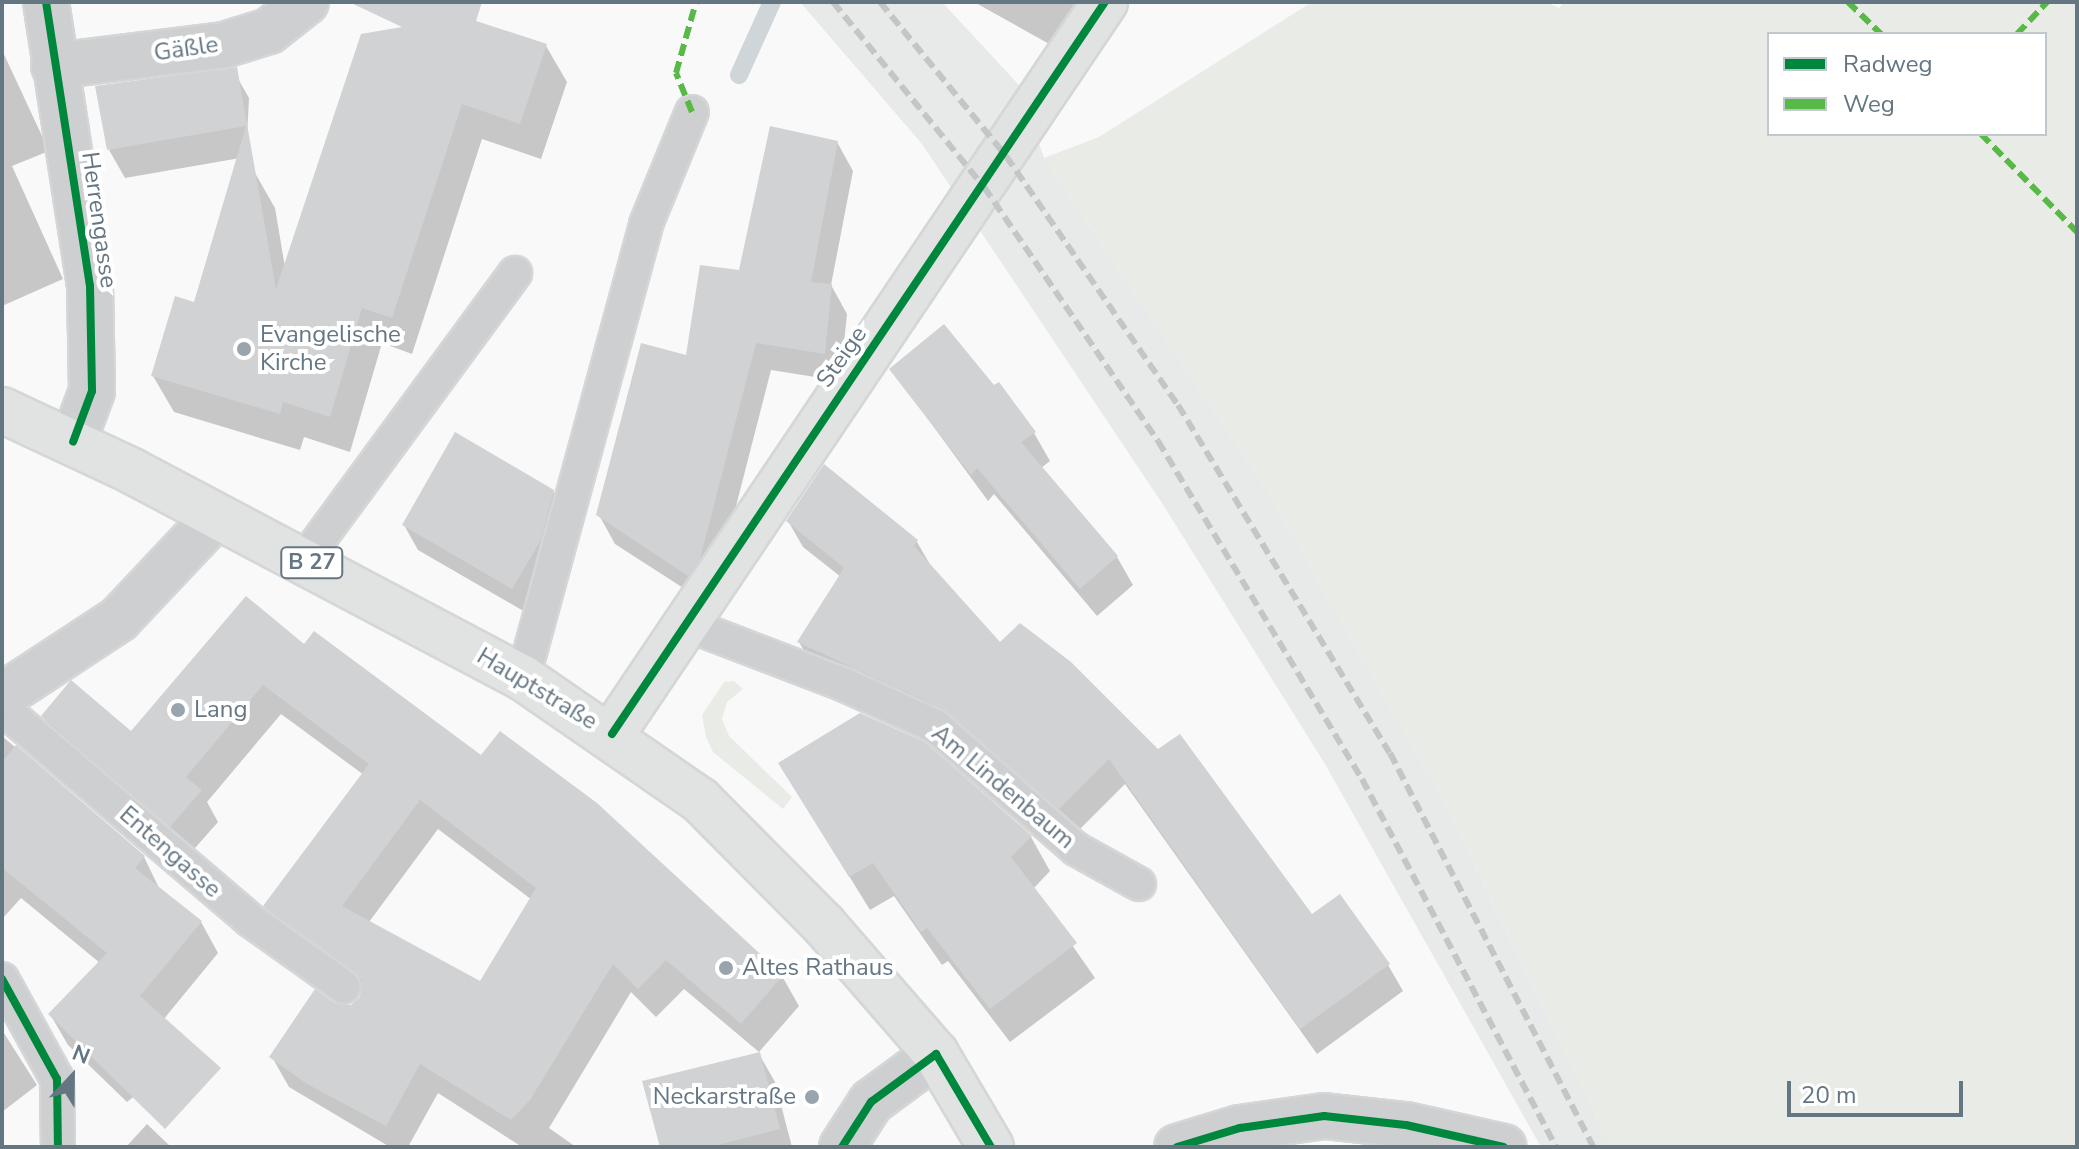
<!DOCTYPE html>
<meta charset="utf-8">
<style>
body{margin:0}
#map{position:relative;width:2079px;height:1149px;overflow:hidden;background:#f9f9f9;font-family:"Nunito Sans",sans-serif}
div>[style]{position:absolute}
.built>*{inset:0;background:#e8e9e9}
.green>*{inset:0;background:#e8ebe6}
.shadow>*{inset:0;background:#0003}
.stream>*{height:18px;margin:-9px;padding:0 9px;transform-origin:9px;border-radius:9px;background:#ced6d9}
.building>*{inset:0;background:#d0d2d3}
.roads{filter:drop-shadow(2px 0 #d5d6d7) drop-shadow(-2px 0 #d5d6d7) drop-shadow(0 2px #d5d6d7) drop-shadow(0 -2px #d5d6d7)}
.lane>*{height:32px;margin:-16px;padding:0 16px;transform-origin:16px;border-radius:16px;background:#cecfd0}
.street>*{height:44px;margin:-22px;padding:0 22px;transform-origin:22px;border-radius:22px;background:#cecfd0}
.secondary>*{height:44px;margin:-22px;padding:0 22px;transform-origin:22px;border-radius:22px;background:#e1e2e2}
.primary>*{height:44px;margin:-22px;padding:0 22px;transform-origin:22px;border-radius:22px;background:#e1e2e2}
.rail>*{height:6px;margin-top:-3px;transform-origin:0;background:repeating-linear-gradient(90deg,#c3c5c6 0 12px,transparent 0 18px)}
.quiet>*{height:6px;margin-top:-3px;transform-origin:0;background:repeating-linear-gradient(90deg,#58b947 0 12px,transparent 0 18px)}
.cycleway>*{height:8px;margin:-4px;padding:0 4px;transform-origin:4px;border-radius:4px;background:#00873e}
.dots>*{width:22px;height:22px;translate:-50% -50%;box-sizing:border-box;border:4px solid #fff;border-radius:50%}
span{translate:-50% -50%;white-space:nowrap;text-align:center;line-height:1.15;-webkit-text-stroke:8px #fff;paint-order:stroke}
.shield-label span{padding:2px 6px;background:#fff;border:2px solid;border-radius:6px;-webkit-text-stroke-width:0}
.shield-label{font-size:22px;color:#657683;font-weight:700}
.street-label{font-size:24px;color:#657683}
.poi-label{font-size:24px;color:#657683}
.left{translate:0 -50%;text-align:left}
.right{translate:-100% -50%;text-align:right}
.frame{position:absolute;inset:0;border:4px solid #657683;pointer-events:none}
.legend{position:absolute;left:1767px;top:32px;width:280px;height:104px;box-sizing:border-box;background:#fff;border:2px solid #c1c8cd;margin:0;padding:10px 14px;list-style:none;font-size:24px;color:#657683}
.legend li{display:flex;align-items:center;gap:16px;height:40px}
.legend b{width:40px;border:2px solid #c1c8cd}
.north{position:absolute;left:32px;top:1037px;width:80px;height:80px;-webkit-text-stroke:6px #fff;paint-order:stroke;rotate:22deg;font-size:22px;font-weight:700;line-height:32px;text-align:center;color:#657683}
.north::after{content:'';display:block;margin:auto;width:28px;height:36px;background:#657683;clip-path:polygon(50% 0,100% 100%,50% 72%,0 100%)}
.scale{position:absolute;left:1787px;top:1081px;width:176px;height:36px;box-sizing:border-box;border:4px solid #657683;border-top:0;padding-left:10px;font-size:24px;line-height:28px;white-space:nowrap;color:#657683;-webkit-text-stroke:6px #fff;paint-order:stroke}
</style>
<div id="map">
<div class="built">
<i style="clip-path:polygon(800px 2px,942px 2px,1019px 85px,1044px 158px,1267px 490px,1444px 802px,1611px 1147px,1541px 1147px,1325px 764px,1162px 503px,922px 144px)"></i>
</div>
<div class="green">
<i style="clip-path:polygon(evenodd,1312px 2px,1546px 2px,1559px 8px,1564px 2px,2077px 2px,2077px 1147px,1611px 1147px,1444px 802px,1267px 490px,1044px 158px,1099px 137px,1312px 2px,1769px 34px,2045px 34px,2045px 134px,1769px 134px,1769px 34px)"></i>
<i style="clip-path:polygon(734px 681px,743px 689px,727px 702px,722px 719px,729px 736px,792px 797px,783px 809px,713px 752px,706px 737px,702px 715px,724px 682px)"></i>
</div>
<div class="shadow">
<i style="clip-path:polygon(974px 2px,1099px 2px,1071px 56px)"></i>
<i style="clip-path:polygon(462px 18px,546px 46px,567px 82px,541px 159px,482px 139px,412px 354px,382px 343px,350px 452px,304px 437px,300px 450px,174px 412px,153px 376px,195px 304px,255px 173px,275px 208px,285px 267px)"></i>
<i style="clip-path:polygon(2px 50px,49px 151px,12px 166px,63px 279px,2px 306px)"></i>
<i style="clip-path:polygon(233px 70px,249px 98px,246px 157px,125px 178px,109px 150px)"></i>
<i style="clip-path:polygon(837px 142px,853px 171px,831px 285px,847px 314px,840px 381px,771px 370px,715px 588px,705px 602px,615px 544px,599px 515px,741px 272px)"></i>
<i style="clip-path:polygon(892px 370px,1034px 433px,1050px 461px,1041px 468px,1117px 557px,1133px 585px,1097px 616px,994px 494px,988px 501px)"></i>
<i style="clip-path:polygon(553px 491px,568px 517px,527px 613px,418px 550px,404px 525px)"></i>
<i style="clip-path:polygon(788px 521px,917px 542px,932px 568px,1000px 645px,1311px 917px,1388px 965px,1403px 991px,1317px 1054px,1125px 784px,1075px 834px,814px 668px,799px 642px,841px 577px,803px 547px)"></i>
<i style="clip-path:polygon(evenodd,305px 647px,782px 976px,799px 1006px,759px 1052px,684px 989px,656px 1017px,631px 992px,549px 1128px,576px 1147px,522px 1147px,438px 1093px,408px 1147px,390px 1147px,289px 1087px,272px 1057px,315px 992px,343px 1008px,354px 1006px,363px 993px,282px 936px,265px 906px,364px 775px,281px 714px,207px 802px,218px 822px,188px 856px,61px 746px,43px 716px,131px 734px,305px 647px,438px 829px,532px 900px,480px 984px,369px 922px,438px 829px)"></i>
<i style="clip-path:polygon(2px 736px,144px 857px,160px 890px,201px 922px,218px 953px,163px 1020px,186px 1054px,127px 1102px,68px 1045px,50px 1014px,100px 963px,21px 898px,2px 919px)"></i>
<i style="clip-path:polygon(801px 798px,1031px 837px,1050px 871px,1033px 889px,1095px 978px,1010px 1042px,948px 961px,942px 965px,894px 896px,870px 910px)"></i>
<i style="clip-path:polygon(2px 1030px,37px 1085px,2px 1112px)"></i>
<i style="clip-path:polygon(759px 1054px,775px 1082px,792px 1147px,662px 1147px)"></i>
<i style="clip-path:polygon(147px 1124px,171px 1147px,126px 1147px)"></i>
</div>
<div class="stream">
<i style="left:739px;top:75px;width:80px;rotate:-65.7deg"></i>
</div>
<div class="building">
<i style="clip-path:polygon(349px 2px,482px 2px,476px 21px,547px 44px,520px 124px,462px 104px,392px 318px,362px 308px,330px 417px,283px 402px,280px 414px,151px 376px,175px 296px,194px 302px,246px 126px,107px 150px,95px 86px,237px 67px,276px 289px,361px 34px,402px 27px)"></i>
<i style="clip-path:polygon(770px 126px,838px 141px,811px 282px,832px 284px,825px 354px,756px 343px,700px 559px,688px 576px,596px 515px,641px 343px,686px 355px,700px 265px,739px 270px)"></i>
<i style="clip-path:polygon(944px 324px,994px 385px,999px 382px,1036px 432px,1021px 442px,1118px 556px,1080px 589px,977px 468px,971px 475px,889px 369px)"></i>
<i style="clip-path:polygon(455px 432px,554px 490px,541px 540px,512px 589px,402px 525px)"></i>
<i style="clip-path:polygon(824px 464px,918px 540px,914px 546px,1000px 642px,1020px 623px,1071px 662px,1158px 749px,1180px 734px,1312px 914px,1340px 894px,1390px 964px,1300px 1029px,1109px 759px,1059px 809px,943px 709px,797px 642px,844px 568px,786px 521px)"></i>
<i style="clip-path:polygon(evenodd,246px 596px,304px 644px,314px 631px,481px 755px,500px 731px,597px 803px,783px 975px,741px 1024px,666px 960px,638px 989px,613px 964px,530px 1100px,511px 1120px,420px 1064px,386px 1126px,307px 1084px,269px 1057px,315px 989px,334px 1003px,351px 1005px,360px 997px,362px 980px,263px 906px,369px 764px,263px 685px,186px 777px,202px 790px,170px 827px,41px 716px,71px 680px,131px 731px,246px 596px,420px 800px,536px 888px,480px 981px,342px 906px,420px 800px)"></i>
<i style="clip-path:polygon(860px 713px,925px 742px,1032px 836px,1011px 857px,1077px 943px,990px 1009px,927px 928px,921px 932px,873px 863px,849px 877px,778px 763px)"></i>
<i style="clip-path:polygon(16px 745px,145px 856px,135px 868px,202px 921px,140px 996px,221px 1068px,165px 1129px,48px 1014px,107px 953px,2px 868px,2px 762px)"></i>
<i style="clip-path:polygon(760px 1052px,780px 1129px,710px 1147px,660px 1147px,642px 1081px)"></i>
</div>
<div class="roads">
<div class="lane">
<i style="left:305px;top:559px;width:355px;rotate:-53.7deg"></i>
<i style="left:686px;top:624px;width:170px;rotate:21deg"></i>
<i style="left:845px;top:685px;width:99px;rotate:24.5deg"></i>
<i style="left:935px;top:726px;width:187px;rotate:41.1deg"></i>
<i style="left:1076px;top:849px;width:72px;rotate:29.1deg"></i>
<i style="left:523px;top:678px;width:470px;rotate:-74.8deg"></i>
<i style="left:646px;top:224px;width:121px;rotate:-67.7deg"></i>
<i style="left:2px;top:708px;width:326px;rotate:40.5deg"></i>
<i style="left:250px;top:920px;width:115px;rotate:35.5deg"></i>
<i style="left:2px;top:979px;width:114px;rotate:61.2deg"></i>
<i style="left:57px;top:1079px;width:68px;rotate:89.2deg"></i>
</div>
<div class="street">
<i style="left:46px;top:2px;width:287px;rotate:81.2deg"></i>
<i style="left:90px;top:286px;width:105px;rotate:88.9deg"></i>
<i style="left:92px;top:391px;width:54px;rotate:110.4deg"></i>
<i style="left:54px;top:66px;width:171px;rotate:-7deg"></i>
<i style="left:224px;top:45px;width:47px;rotate:-17.3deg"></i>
<i style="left:269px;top:31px;width:47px;rotate:-38.1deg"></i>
<i style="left:2px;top:696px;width:140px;rotate:-33.3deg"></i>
<i style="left:119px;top:619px;width:141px;rotate:-46.7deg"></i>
<i style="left:842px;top:1147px;width:54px;rotate:-57.2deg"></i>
<i style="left:871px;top:1102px;width:81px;rotate:-36.4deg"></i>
<i style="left:1177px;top:1147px;width:66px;rotate:-16.8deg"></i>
<i style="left:1240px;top:1128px;width:85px;rotate:-8.1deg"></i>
<i style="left:1324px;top:1116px;width:82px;rotate:6.3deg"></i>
<i style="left:1406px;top:1125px;width:100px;rotate:12.7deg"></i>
</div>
<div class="secondary">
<i style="left:612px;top:734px;width:883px;rotate:-56.04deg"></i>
</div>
<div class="primary">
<i style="left:2px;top:410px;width:144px;rotate:25.1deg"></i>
<i style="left:132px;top:471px;width:442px;rotate:27.9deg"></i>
<i style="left:523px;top:678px;width:215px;rotate:34.6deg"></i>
<i style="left:700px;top:800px;width:176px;rotate:45.2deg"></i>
<i style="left:824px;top:925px;width:171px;rotate:49deg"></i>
<i style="left:936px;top:1054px;width:108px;rotate:59.4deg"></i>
</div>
</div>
<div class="rail">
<i style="left:833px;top:2px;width:239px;rotate:50.8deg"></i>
<i style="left:984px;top:187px;width:308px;rotate:55.6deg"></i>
<i style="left:1158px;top:441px;width:395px;rotate:58.9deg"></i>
<i style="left:1362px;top:779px;width:416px;rotate:62.2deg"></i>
<i style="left:880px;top:2px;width:199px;rotate:50.7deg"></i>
<i style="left:1006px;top:156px;width:303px;rotate:55.4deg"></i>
<i style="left:1178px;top:405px;width:407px;rotate:58.7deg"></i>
<i style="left:1390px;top:753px;width:443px;rotate:62.7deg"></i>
</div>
<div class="quiet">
<i style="left:1848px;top:2px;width:46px;rotate:44.1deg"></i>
<i style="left:2017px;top:34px;width:44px;rotate:-46.8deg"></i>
<i style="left:692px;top:112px;width:42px;rotate:-112.3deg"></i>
<i style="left:676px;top:73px;width:74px;rotate:-74.3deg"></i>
<i style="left:1981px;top:134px;width:137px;rotate:45.6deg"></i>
</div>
<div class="cycleway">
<i style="left:46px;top:2px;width:287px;rotate:81.2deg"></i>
<i style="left:90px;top:286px;width:105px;rotate:88.9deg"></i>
<i style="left:92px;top:391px;width:54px;rotate:110.4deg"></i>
<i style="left:612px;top:734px;width:883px;rotate:-56.04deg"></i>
<i style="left:2px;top:979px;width:114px;rotate:61.2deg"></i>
<i style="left:57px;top:1079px;width:68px;rotate:89.2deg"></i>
<i style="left:842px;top:1147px;width:54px;rotate:-57.2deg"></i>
<i style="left:871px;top:1102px;width:81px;rotate:-36.4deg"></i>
<i style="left:936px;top:1054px;width:108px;rotate:59.4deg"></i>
<i style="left:1177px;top:1147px;width:66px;rotate:-16.8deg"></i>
<i style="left:1240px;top:1128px;width:85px;rotate:-8.1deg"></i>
<i style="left:1324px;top:1116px;width:82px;rotate:6.3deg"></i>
<i style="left:1406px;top:1125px;width:100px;rotate:12.7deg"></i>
</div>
<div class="dots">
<i style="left:244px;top:349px;background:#99a4ac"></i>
<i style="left:178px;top:710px;background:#99a4ac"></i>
<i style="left:726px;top:968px;background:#99a4ac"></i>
<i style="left:812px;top:1097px;background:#99a4ac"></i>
</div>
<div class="shield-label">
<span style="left:312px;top:563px">B 27</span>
</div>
<div class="street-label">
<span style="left:186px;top:49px;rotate:-8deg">Gäßle</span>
<span style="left:99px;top:220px;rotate:82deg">Herrengasse</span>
<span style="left:842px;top:357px;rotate:-55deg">Steige</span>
<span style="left:537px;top:689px;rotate:31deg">Hauptstraße</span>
<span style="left:1003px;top:787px;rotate:40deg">Am Lindenbaum</span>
<span style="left:170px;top:852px;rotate:41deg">Entengasse</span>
</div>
<div class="poi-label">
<span class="left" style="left:260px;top:349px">Evangelische<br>Kirche</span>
<span class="left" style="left:194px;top:710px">Lang</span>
<span class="left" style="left:742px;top:968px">Altes Rathaus</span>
<span class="right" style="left:796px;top:1097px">Neckarstraße</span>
</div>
<div class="frame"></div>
<ul class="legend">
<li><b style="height:10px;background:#00873e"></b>Radweg</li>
<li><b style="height:10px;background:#58b947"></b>Weg</li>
</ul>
<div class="north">N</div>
<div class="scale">20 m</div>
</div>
